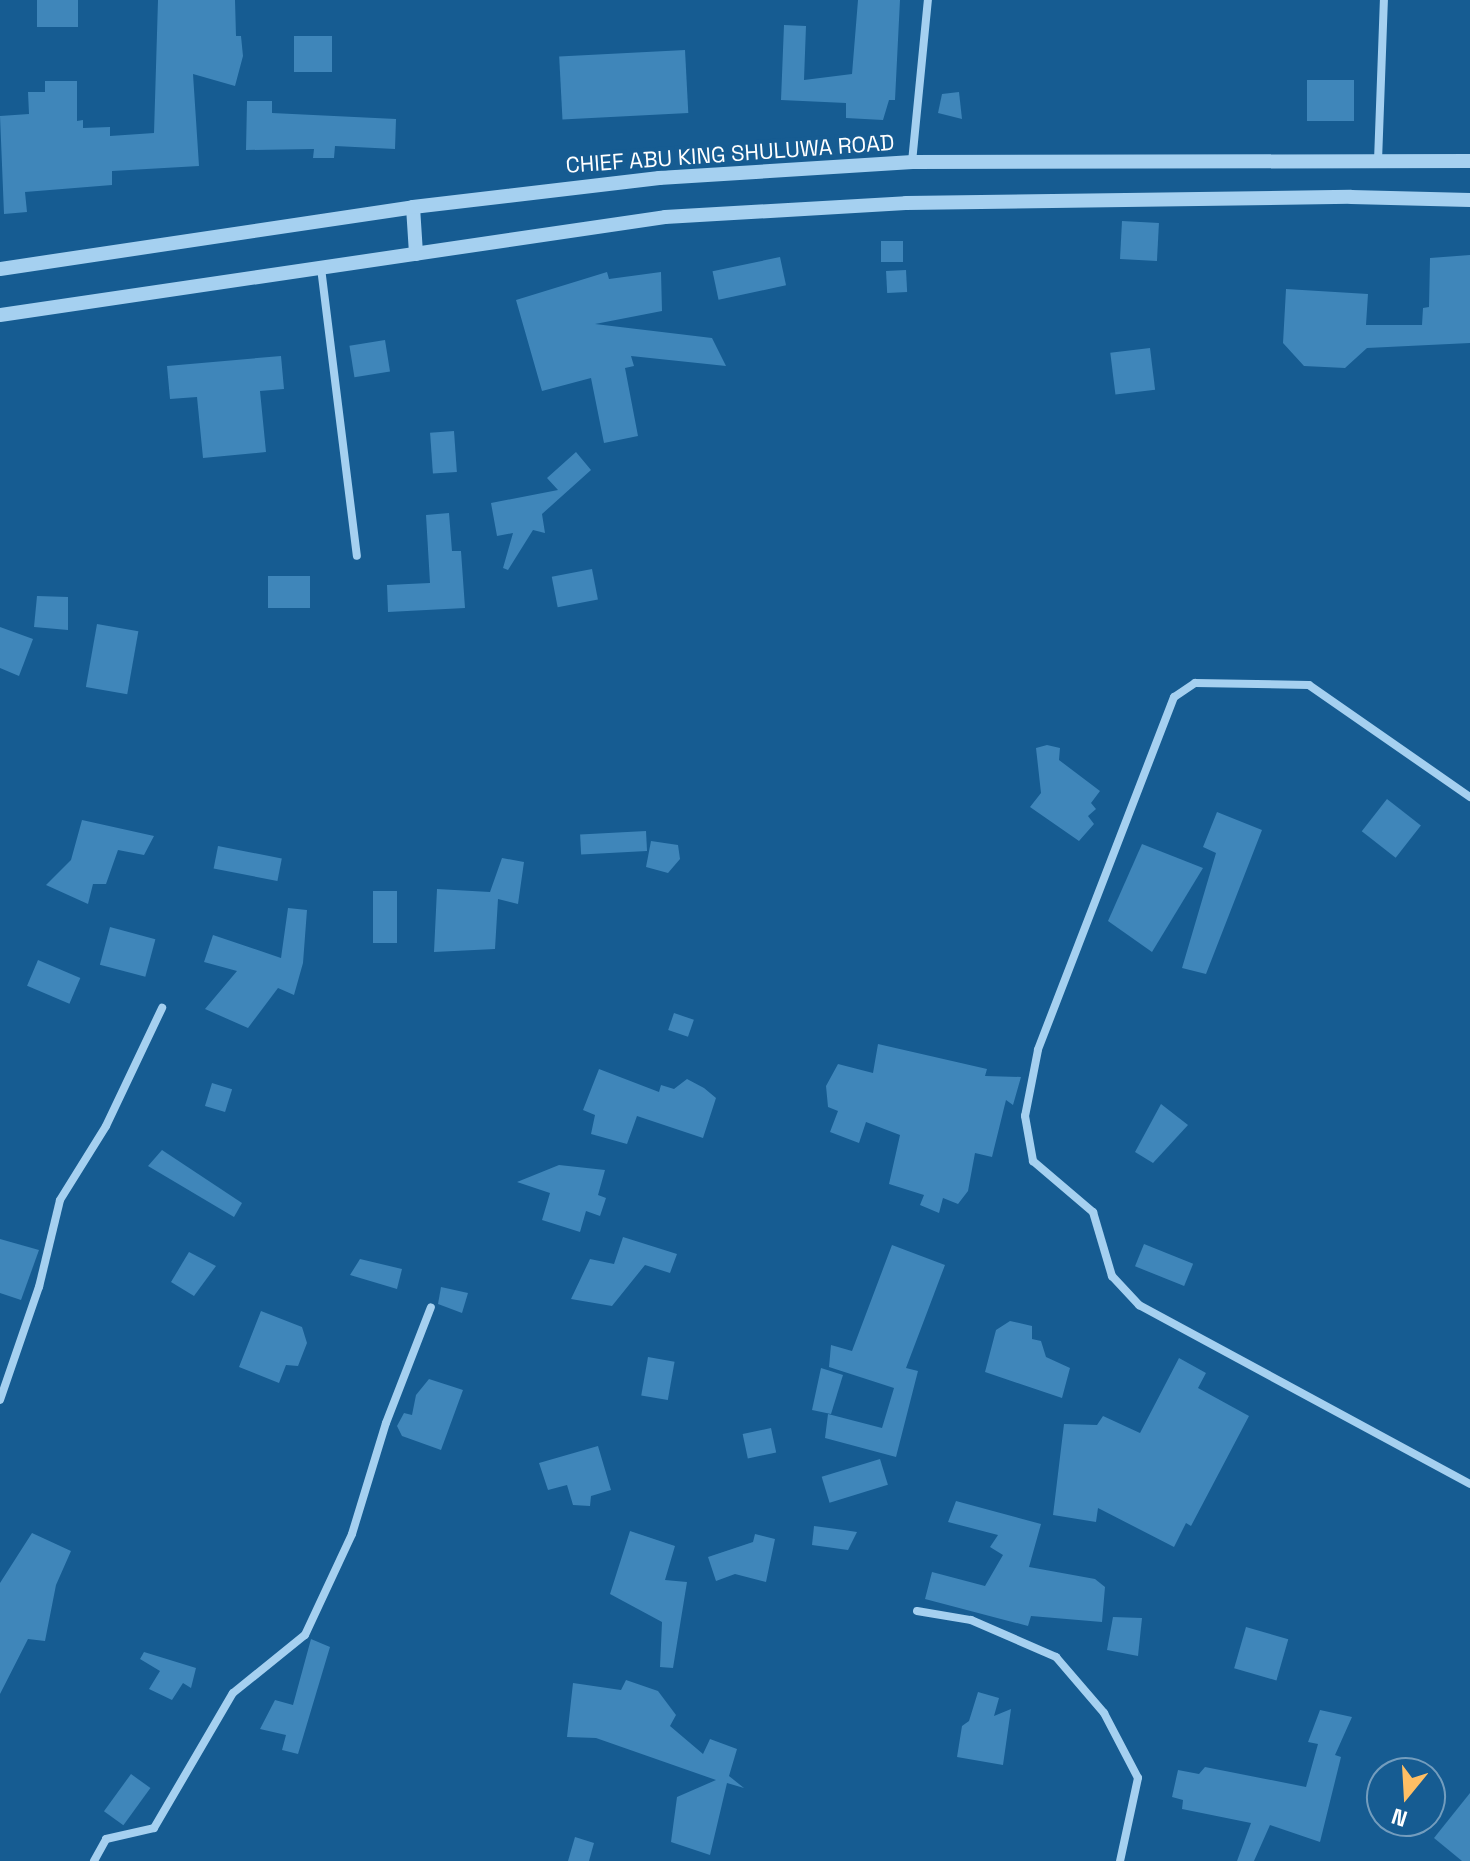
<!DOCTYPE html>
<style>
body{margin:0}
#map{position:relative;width:1470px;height:1861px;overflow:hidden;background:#165c92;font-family:"Space Grotesk",sans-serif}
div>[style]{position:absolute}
.building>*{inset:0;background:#3f86ba;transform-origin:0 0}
.minor>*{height:8px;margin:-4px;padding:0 4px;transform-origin:4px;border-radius:4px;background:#a5d0f0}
.tertiary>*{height:14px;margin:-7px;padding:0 7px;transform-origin:7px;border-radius:7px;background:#a5d0f0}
span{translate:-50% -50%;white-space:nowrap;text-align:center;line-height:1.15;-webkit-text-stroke:8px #165c92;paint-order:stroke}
.street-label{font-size:22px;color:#fff}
.north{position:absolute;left:1366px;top:1757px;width:80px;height:80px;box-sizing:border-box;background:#165c92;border:2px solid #739dbe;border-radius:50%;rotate:198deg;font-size:22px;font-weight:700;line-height:32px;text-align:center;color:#fff}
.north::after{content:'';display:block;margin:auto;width:28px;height:36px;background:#ffbf64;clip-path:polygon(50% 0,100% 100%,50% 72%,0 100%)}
</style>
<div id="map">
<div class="building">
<i style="left:37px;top:0;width:41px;height:27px"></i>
<i style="clip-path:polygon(158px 0,235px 0,236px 36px,241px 36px,243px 56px,235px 86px,193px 74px,199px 166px,112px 171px,112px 185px,25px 192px,27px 212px,4px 214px,0 116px,29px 114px,28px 92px,45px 92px,45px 81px,77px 81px,77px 121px,83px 120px,83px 128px,110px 127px,110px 136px,154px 133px)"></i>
<i style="clip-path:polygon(858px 0,900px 0,895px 100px,889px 100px,883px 120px,846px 118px,846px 103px,781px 100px,784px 25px,806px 26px,804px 80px,852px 74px)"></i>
<i style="left:294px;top:36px;width:38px;height:36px"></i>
<i style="left:685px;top:50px;width:63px;height:126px;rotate:87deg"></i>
<i style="left:1307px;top:80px;width:47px;height:41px"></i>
<i style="clip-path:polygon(959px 92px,962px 119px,938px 113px,942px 94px)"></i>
<i style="clip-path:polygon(247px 101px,272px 101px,272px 113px,396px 119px,395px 149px,335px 146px,334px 158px,313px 158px,314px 149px,246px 150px)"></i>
<i style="left:1122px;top:221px;width:37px;height:38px;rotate:3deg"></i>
<i style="left:881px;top:241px;width:22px;height:21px"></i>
<i style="clip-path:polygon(1470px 255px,1470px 343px,1367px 348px,1345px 368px,1304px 366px,1283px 343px,1286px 289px,1368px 294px,1366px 325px,1422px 325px,1423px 308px,1429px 307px,1430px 258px)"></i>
<i style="left:780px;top:257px;width:29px;height:69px;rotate:78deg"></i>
<i style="left:906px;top:270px;width:22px;height:20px;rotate:87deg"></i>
<i style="clip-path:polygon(607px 272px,609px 279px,661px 272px,662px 311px,595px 324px,712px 338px,726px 366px,631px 356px,634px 366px,625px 368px,638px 436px,604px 443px,591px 378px,542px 391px,516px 300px)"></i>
<i style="left:385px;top:340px;width:32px;height:36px;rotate:81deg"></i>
<i style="left:1150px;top:348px;width:42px;height:40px;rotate:83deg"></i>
<i style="clip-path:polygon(281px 356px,284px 389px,260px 391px,266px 452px,203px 458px,197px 397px,170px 399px,167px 366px)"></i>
<i style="left:454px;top:431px;width:41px;height:24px;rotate:86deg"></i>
<i style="clip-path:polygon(576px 452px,591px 470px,542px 514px,545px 533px,533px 530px,508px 570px,503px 568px,513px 533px,497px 536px,491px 503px,558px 490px,547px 478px)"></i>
<i style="clip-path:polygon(449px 513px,452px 551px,461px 551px,465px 608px,388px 612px,387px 585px,430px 583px,426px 515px)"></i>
<i style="left:592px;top:569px;width:31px;height:41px;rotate:79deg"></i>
<i style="left:268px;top:576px;width:42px;height:32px"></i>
<i style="clip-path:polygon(37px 596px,68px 597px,68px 630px,34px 627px)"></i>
<i style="left:97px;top:624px;width:42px;height:64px;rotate:10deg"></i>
<i style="clip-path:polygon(0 627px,33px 639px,19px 676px,0 668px)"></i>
<i style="clip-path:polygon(1047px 745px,1060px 748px,1059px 760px,1100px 791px,1091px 803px,1096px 809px,1088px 816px,1094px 824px,1079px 841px,1030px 807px,1041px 793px,1036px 748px)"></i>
<i style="left:1387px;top:799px;width:43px;height:41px;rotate:38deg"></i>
<i style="clip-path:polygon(1217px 812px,1262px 830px,1206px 974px,1182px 968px,1216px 853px,1203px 847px)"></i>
<i style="clip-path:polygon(82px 820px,154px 836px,144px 855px,118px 850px,106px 884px,93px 884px,88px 904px,46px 885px,71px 860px)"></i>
<i style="left:646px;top:831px;width:20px;height:66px;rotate:87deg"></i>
<i style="clip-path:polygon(651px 841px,678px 845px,680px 859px,668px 873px,646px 867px)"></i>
<i style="clip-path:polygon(1142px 844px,1203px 868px,1152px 952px,1108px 921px)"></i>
<i style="left:218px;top:846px;width:65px;height:23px;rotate:11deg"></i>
<i style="clip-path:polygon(502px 858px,524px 862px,518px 904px,498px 899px,495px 949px,434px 952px,437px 889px,490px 892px)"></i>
<i style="left:373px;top:891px;width:24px;height:52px"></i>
<i style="clip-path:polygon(288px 908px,307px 910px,303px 963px,294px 995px,278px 988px,248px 1028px,205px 1009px,237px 971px,204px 962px,213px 935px,281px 958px)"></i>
<i style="left:110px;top:927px;width:47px;height:39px;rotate:15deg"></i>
<i style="left:38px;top:960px;width:46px;height:28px;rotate:23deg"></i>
<i style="left:674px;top:1013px;width:21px;height:18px;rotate:19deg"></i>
<i style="clip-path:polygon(878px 1044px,987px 1069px,985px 1076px,1021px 1077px,1013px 1105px,1006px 1100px,992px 1157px,975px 1153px,968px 1191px,958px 1204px,943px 1198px,939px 1213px,920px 1205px,924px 1195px,889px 1184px,900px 1135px,866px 1122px,859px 1143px,830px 1132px,838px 1111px,828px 1107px,826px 1086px,838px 1064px,873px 1073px)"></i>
<i style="clip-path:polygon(599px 1069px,659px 1092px,661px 1085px,674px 1089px,687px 1079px,704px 1088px,716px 1098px,703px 1138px,637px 1116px,627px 1144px,591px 1134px,595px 1115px,583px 1110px)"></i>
<i style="left:212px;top:1083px;width:21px;height:24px;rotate:17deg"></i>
<i style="clip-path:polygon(1161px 1104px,1188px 1125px,1153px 1163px,1135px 1152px)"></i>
<i style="clip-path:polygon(162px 1150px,242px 1203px,234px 1217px,148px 1166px)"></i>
<i style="clip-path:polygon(559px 1165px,605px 1170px,598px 1195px,606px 1198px,600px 1216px,586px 1211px,580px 1232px,542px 1220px,550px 1193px,517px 1182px)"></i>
<i style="clip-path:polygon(623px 1237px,677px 1254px,670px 1273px,645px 1265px,612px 1306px,571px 1299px,590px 1259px,614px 1264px)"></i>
<i style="clip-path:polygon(0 1239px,39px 1250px,21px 1300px,0 1293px)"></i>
<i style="left:1144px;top:1244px;width:53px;height:24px;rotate:22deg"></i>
<i style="clip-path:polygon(892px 1245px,945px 1265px,906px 1368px,918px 1371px,896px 1457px,825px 1438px,828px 1414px,882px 1428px,894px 1388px,829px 1367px,831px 1345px,852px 1351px)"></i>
<i style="clip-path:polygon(189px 1252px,216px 1266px,194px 1296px,171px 1282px)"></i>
<i style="clip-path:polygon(360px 1259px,402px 1269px,397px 1289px,350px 1275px)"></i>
<i style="clip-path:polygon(441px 1287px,468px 1293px,462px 1313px,438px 1304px)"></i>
<i style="clip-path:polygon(261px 1311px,302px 1327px,307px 1343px,298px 1366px,286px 1365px,279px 1383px,239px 1367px)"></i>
<i style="clip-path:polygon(1010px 1321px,1032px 1326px,1032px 1339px,1041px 1341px,1046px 1357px,1070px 1368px,1062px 1398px,985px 1372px,996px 1330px)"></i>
<i style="left:648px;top:1357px;width:27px;height:39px;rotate:10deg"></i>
<i style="clip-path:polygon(1179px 1358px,1206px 1373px,1198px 1388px,1249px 1416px,1191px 1526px,1186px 1523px,1174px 1547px,1098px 1508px,1096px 1522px,1053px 1515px,1064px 1424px,1097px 1425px,1103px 1416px,1140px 1433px)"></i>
<i style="clip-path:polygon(821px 1368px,843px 1375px,831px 1414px,812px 1410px)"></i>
<i style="clip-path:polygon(429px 1379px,463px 1390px,441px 1450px,402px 1436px,397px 1426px,404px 1413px,412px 1415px,416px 1395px)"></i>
<i style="left:771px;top:1428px;width:25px;height:29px;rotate:78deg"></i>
<i style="clip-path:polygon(598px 1446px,611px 1490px,591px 1496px,590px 1506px,573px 1505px,567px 1485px,548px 1490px,539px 1463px)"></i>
<i style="left:880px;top:1459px;width:27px;height:61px;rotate:73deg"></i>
<i style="clip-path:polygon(956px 1501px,1041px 1524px,1029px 1567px,1095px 1579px,1105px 1587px,1102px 1622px,1031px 1616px,1028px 1626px,925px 1599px,932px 1572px,985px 1586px,1003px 1555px,990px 1547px,998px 1535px,948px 1522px)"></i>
<i style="clip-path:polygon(814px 1526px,844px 1530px,857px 1532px,848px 1550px,812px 1545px)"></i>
<i style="clip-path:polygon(630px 1531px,675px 1546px,665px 1580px,687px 1582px,673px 1668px,660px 1667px,662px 1622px,610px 1594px)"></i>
<i style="clip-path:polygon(32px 1533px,71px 1551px,56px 1585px,45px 1641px,28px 1639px,0 1694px,0 1583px)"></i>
<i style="clip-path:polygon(755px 1534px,775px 1539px,766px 1582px,735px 1574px,716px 1581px,708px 1557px,753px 1542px)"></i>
<i style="clip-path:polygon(1113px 1617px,1142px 1618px,1138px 1656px,1107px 1650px)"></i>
<i style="left:1246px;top:1627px;width:44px;height:43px;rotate:16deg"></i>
<i style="clip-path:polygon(311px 1639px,330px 1647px,298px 1754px,282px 1750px,286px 1735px,260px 1729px,275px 1700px,293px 1705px)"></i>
<i style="clip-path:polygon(144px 1652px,196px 1668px,191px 1688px,183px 1683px,172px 1700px,149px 1689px,160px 1671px,140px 1659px)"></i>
<i style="clip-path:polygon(626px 1680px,658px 1691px,676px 1715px,670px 1726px,703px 1754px,710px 1739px,737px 1749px,729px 1776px,744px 1788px,727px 1783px,710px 1855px,671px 1842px,677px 1797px,716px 1780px,596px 1738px,567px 1737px,573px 1683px,621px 1690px)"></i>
<i style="clip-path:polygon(978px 1692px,999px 1698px,994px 1716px,1011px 1709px,1003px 1765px,957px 1757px,962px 1726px,969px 1721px)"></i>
<i style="clip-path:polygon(1320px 1710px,1352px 1717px,1335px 1755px,1341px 1757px,1320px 1842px,1270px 1825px,1254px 1861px,1237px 1861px,1251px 1823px,1182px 1809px,1183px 1800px,1172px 1797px,1178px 1770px,1199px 1774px,1205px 1767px,1306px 1787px,1318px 1744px,1308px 1742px)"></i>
<i style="left:131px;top:1774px;width:24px;height:46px;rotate:36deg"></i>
<i style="clip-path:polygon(1470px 1793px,1470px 1861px,1462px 1861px,1434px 1838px)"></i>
<i style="clip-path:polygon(575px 1837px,594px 1843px,589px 1861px,568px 1861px)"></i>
</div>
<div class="minor">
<i style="left:1378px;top:161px;width:161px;rotate:-87.9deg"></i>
<i style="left:912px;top:162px;width:163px;rotate:-84.4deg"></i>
<i style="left:321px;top:268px;width:290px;rotate:82.9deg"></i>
<i style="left:1470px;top:797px;width:196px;rotate:-145.2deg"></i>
<i style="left:1309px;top:685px;width:114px;rotate:-179deg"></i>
<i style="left:1195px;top:683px;width:25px;rotate:146deg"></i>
<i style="left:1174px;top:697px;width:378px;rotate:111.1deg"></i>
<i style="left:1038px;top:1050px;width:67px;rotate:101.1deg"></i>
<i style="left:1025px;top:1116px;width:46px;rotate:79.9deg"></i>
<i style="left:1033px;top:1161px;width:79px;rotate:40.4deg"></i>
<i style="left:1093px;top:1212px;width:67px;rotate:73.5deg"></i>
<i style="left:1112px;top:1276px;width:40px;rotate:47deg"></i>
<i style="left:1139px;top:1305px;width:376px;rotate:28.4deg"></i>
<i style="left:0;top:1400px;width:120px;rotate:-71deg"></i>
<i style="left:39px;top:1287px;width:89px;rotate:-76.4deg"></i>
<i style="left:60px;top:1200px;width:87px;rotate:-58.1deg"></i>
<i style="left:106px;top:1126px;width:131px;rotate:-64.6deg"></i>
<i style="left:917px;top:1611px;width:55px;rotate:9.5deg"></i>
<i style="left:971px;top:1620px;width:93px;rotate:23.5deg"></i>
<i style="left:1056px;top:1657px;width:74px;rotate:49.4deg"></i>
<i style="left:1104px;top:1713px;width:73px;rotate:62.4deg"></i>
<i style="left:1138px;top:1778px;width:85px;rotate:102.2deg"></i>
<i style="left:94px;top:1861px;width:25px;rotate:-61deg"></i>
<i style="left:106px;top:1839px;width:49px;rotate:-12.9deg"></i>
<i style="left:154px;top:1828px;width:156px;rotate:-59.7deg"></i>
<i style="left:233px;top:1693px;width:92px;rotate:-38.9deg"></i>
<i style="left:305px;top:1635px;width:111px;rotate:-65deg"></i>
<i style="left:352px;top:1534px;width:116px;rotate:-73deg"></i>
<i style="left:386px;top:1423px;width:124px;rotate:-68.8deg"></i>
</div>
<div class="tertiary">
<i style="left:413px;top:207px;width:47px;rotate:86.3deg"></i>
<i style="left:0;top:269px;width:418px;rotate:-8.5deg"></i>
<i style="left:413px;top:207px;width:248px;rotate:-6.7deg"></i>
<i style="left:659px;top:178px;width:254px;rotate:-3.6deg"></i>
<i style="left:912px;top:162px;width:558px;rotate:-0.1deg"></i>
<i style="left:0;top:315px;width:672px;rotate:-8.38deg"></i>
<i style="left:665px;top:217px;width:241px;rotate:-3.3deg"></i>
<i style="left:906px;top:203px;width:445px;rotate:-0.8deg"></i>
<i style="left:1351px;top:197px;width:119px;rotate:1.4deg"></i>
</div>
<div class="street-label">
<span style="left:730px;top:154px;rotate:-4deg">CHIEF ABU KING SHULUWA ROAD</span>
</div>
<div class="north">N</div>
</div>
